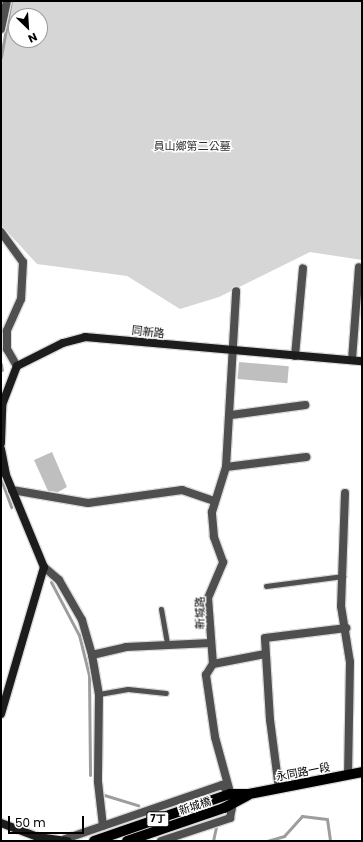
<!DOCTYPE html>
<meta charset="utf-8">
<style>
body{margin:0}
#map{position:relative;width:363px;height:842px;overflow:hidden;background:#fff;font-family:Poppins,"Noto Sans TC",sans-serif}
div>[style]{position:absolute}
.green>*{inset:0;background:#d6d6d6}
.stream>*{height:3px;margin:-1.5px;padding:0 1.5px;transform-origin:1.5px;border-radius:1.5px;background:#9d9d9d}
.building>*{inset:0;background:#bfbfbf;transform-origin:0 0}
.roads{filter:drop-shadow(1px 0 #dbdbdb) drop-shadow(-1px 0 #dbdbdb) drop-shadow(0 1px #dbdbdb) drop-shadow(0 -1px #dbdbdb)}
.lane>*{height:5px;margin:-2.5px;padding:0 2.5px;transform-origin:2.5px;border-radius:2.5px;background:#4f4f4f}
.street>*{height:8px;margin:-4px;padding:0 4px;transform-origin:4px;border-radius:4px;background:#4f4f4f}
.secondary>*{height:8px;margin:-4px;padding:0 4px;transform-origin:4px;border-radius:4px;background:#1c1c1c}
.primary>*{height:10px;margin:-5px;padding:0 5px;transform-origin:5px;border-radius:5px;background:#000}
span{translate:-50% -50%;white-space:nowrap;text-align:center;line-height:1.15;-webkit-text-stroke:3px #fff;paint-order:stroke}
.shield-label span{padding:1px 3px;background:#fff;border:1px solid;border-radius:3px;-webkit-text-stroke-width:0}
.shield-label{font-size:10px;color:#000;font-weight:700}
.park-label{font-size:11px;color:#2d2d2d}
.street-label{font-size:11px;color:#000}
.frame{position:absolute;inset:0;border:2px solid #000;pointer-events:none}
.north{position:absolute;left:8px;top:8px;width:40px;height:40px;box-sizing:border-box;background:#fff;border:1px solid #999;border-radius:50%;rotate:155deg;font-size:11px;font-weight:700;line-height:16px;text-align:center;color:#000}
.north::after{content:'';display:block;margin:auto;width:14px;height:18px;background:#000;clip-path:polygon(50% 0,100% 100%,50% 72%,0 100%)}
.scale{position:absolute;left:8px;top:816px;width:76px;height:18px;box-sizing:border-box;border:2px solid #000;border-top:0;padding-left:5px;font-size:12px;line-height:14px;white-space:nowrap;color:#000;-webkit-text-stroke:3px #fff;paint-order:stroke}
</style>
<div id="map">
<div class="green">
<i style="clip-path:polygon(evenodd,12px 1px,362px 1px,362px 260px,310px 252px,219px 297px,180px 309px,127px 276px,37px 264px,1px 225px,1px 64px,12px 1px,16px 16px,40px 16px,40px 40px,16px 40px,16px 16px)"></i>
</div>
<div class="stream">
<i style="left:1px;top:57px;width:57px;rotate:-79.9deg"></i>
<i style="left:1px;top:364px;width:6px;rotate:81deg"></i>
<i style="left:1px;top:479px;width:30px;rotate:70deg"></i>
<i style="left:51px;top:582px;width:60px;rotate:62.2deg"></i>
<i style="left:79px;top:635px;width:41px;rotate:76deg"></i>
<i style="left:89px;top:675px;width:100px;rotate:89.4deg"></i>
<i style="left:101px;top:794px;width:39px;rotate:17deg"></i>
<i style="left:213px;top:841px;width:14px;rotate:-78deg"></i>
<i style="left:267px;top:841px;width:18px;rotate:-16deg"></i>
<i style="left:284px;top:836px;width:27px;rotate:-48deg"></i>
<i style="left:302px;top:816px;width:25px;rotate:7deg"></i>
<i style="left:327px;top:819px;width:22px;rotate:82deg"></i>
</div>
<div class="building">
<i style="left:239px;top:362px;width:50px;height:17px;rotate:5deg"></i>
<i style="clip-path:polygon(52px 452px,67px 487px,58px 492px,48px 491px,34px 460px)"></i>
</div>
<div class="roads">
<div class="lane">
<i style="left:266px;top:586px;width:78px;rotate:-7.4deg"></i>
<i style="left:161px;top:609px;width:35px;rotate:80deg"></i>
<i style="left:99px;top:694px;width:29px;rotate:-10deg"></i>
<i style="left:128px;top:689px;width:38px;rotate:6deg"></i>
</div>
<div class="street">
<i style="left:1px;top:29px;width:29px;rotate:-78deg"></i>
<i style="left:1px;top:232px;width:37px;rotate:54deg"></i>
<i style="left:23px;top:262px;width:37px;rotate:93deg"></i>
<i style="left:21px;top:299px;width:35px;rotate:114deg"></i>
<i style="left:7px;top:331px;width:18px;rotate:90deg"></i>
<i style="left:7px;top:349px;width:20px;rotate:60deg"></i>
<i style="left:295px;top:356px;width:88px;rotate:-84.8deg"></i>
<i style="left:352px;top:360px;width:93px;rotate:-85.7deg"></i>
<i style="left:231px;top:415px;width:75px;rotate:-7.7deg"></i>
<i style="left:226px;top:467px;width:81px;rotate:-7.1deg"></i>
<i style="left:12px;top:490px;width:77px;rotate:9.7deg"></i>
<i style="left:88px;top:503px;width:95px;rotate:-7.9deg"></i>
<i style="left:182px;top:490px;width:34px;rotate:19deg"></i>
<i style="left:345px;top:493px;width:113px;rotate:92deg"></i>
<i style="left:341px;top:606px;width:57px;rotate:80.9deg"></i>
<i style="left:350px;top:662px;width:113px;rotate:91deg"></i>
<i style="left:44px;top:567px;width:20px;rotate:41deg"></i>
<i style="left:59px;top:580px;width:46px;rotate:60.1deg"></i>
<i style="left:82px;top:620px;width:36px;rotate:74deg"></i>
<i style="left:92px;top:655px;width:40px;rotate:80deg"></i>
<i style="left:99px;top:694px;width:88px;rotate:90.7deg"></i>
<i style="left:98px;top:782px;width:44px;rotate:83.5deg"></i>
<i style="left:92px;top:655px;width:35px;rotate:-13deg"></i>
<i style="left:126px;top:647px;width:85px;rotate:-2.7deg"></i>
<i style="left:213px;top:664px;width:53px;rotate:-10.9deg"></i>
<i style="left:279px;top:789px;width:70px;rotate:-97.4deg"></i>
<i style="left:270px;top:720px;width:82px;rotate:-93.5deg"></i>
<i style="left:265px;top:638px;width:82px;rotate:-7deg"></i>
<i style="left:65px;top:839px;width:166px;rotate:-19deg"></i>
<i style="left:222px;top:785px;width:11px;rotate:49deg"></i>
<i style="left:161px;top:841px;width:73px;rotate:-18.4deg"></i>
<i style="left:230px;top:818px;width:15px;rotate:-79deg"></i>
<i style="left:233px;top:803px;width:68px;rotate:-105.3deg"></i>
<i style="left:215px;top:737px;width:63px;rotate:-98.3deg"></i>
<i style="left:206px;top:675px;width:13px;rotate:-58deg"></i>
<i style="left:213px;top:664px;width:66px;rotate:-94.3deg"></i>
<i style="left:208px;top:598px;width:39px;rotate:-67deg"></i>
<i style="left:223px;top:562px;width:27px;rotate:-110deg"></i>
<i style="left:214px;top:537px;width:25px;rotate:-95deg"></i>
<i style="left:212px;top:512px;width:47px;rotate:-72.7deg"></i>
<i style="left:226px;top:467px;width:176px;rotate:-86.7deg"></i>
</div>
<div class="secondary">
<i style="left:1px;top:443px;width:38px;rotate:-88deg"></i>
<i style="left:2px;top:405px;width:42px;rotate:-69deg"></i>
<i style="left:17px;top:366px;width:51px;rotate:-26.6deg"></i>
<i style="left:63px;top:343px;width:23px;rotate:-15deg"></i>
<i style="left:85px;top:337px;width:278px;rotate:5deg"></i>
<i style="left:1px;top:449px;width:26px;rotate:79deg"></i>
<i style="left:6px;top:475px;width:100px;rotate:67.6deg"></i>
<i style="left:44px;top:567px;width:153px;rotate:106.3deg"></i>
<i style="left:1px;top:823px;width:40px;rotate:21deg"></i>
<i style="left:38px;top:837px;width:30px;rotate:8deg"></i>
</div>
<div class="primary">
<i style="left:94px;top:841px;width:144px;rotate:-19.1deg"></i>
<i style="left:230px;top:794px;width:19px"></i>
<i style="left:249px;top:794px;width:115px;rotate:-11deg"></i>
<i style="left:127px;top:841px;width:102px;rotate:-18.8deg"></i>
<i style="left:224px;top:808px;width:27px;rotate:-28deg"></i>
</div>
</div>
<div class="shield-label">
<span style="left:158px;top:819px">7丁</span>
</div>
<div class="park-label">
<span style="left:192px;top:146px">員山鄉第二公墓</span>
</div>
<div class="street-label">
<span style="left:148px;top:332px;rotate:6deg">同新路</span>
<span style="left:200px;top:613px;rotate:-90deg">新城路</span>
<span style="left:303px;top:772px;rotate:-11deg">永同路一段</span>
<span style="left:195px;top:806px;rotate:-19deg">新城橋</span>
</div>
<div class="frame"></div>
<div class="north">N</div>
<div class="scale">50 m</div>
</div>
